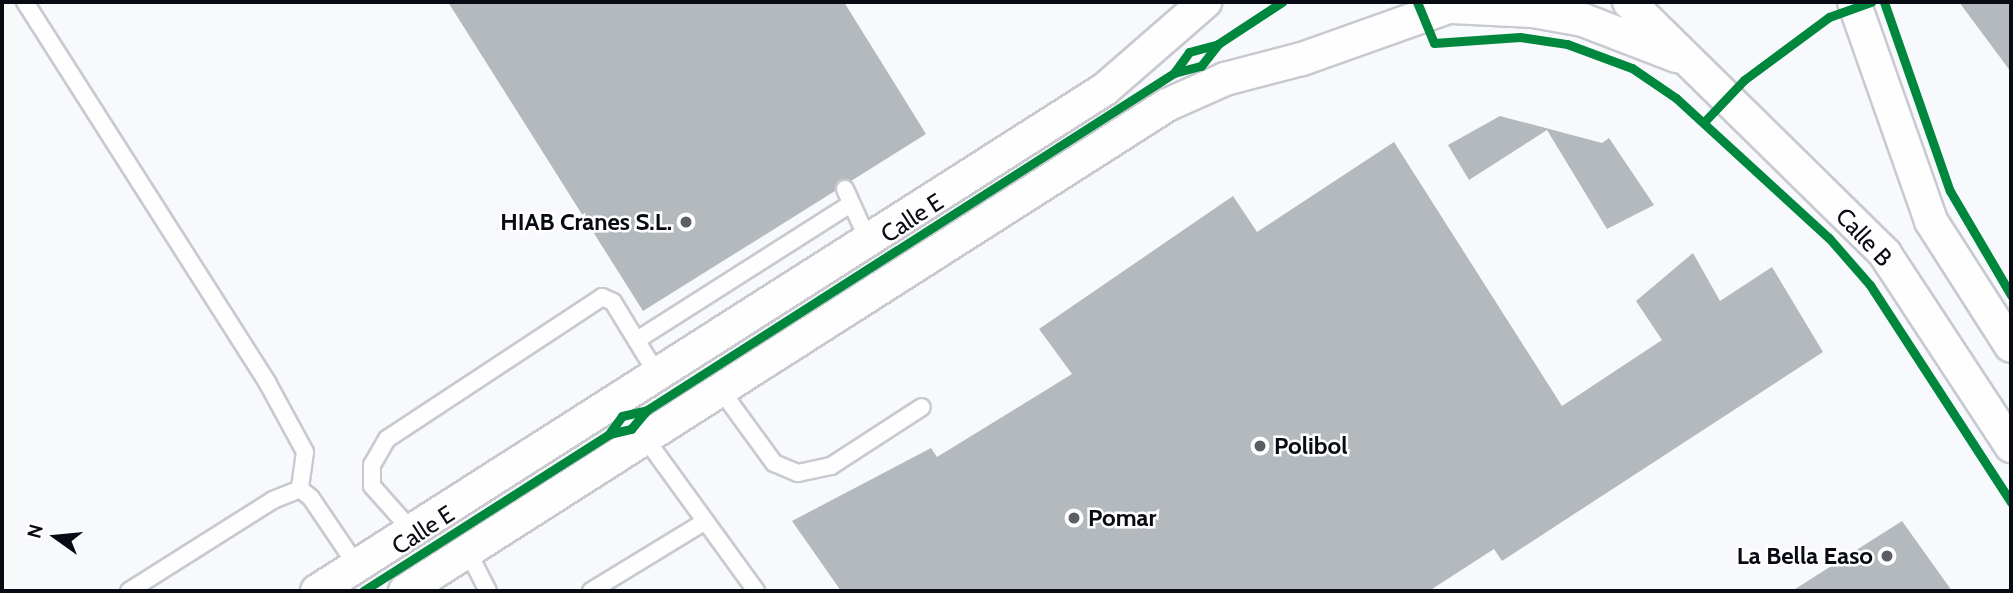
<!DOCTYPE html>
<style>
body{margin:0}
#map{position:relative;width:2013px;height:593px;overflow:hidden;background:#f8f9fc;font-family:Cabin,sans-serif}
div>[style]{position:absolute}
.building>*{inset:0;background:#b4b9be}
.roads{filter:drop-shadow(2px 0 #c8cad0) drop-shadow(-2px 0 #c8cad0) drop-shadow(0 2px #c8cad0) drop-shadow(0 -2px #c8cad0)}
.service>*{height:16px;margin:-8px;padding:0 8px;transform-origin:8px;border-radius:8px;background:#fefeff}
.minor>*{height:32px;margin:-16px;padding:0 16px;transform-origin:16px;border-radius:16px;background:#fefeff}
.cycleway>*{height:9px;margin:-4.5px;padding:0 4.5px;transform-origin:4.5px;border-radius:4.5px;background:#00873e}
.dots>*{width:19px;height:19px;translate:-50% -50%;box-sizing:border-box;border:4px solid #fff;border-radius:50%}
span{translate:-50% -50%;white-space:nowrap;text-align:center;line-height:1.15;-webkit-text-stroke:5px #fff;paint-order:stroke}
.street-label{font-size:24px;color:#090b14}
.poi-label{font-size:24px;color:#090b14;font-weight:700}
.right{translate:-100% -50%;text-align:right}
.left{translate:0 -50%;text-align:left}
.frame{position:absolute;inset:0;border:4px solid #090b14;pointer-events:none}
.north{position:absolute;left:21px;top:502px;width:70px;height:70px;-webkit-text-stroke:5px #fff;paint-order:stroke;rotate:285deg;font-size:19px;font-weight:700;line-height:28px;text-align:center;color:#090b14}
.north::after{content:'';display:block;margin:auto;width:24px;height:32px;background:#090b14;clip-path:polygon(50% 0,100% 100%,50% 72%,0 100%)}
</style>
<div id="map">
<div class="building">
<i style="clip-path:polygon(448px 2px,844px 2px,926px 134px,851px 181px,840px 180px,835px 191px,643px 311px)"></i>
<i style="clip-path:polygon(1959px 2px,2011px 2px,2011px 72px)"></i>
<i style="clip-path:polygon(1500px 116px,1602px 143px,1609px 138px,1654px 205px,1607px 229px,1547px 130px,1469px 180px,1448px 145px)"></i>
<i style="clip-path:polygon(1394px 142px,1562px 406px,1662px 340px,1636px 301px,1693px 253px,1720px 301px,1772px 267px,1823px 352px,1502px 561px,1494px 549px,1429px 591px,841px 591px,792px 521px,931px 448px,937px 457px,1072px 374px,1039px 329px,1233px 196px,1257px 232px)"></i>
<i style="clip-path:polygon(1902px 521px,1952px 591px,1792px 591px)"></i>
</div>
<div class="roads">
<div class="service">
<i style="left:25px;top:2px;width:451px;rotate:57.5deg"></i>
<i style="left:267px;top:382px;width:80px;rotate:61.5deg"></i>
<i style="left:305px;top:452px;width:37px;rotate:98deg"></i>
<i style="left:845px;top:189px;width:56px;rotate:65.7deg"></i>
<i style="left:637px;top:340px;width:251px;rotate:-32.5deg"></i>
<i style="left:720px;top:389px;width:92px;rotate:53.9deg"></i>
<i style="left:774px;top:463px;width:26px;rotate:23deg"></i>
<i style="left:798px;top:473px;width:34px;rotate:-12deg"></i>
<i style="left:831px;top:466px;width:108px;rotate:-33deg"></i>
<i style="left:645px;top:438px;width:189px;rotate:54deg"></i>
<i style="left:300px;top:489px;width:14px;rotate:39deg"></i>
<i style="left:311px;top:498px;width:82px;rotate:55.9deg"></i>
<i style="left:412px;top:531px;width:60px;rotate:-131.6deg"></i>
<i style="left:372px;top:486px;width:21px;rotate:-90deg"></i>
<i style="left:372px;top:465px;width:30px;rotate:-60deg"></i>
<i style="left:387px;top:439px;width:258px;rotate:-33.4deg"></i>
<i style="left:602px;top:297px;width:12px;rotate:24deg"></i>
<i style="left:613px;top:302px;width:84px;rotate:58.6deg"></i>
<i style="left:468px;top:552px;width:44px;rotate:62.9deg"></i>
<i style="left:129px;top:591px;width:170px;rotate:-32.3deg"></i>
<i style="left:273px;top:500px;width:29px;rotate:-22deg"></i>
<i style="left:591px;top:591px;width:132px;rotate:-31.4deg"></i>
</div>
<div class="minor">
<i style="left:1629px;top:2px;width:359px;rotate:44.5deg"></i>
<i style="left:1885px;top:254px;width:230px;rotate:56.7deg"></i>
<i style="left:1854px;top:2px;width:232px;rotate:70.6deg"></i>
<i style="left:1931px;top:221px;width:148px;rotate:57.4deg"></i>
<i style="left:1452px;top:7px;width:81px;rotate:2.8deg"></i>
<i style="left:1533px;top:11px;width:51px;rotate:10.2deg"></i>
<i style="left:1583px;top:20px;width:101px;rotate:21deg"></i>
<i style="left:317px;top:591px;width:934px;rotate:-32.5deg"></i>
<i style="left:1105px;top:89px;width:133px;rotate:-41deg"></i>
<i style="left:405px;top:591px;width:904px;rotate:-32.53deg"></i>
<i style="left:1167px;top:105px;width:64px;rotate:-24.1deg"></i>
<i style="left:1225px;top:79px;width:80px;rotate:-14.6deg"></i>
<i style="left:1302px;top:59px;width:170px;rotate:-19.6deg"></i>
</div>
</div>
<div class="cycleway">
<i style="left:1417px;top:2px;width:44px;rotate:67.5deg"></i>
<i style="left:1434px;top:43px;width:86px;rotate:-4deg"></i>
<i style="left:1520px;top:37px;width:48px;rotate:8.5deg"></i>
<i style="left:1567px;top:44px;width:69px;rotate:20.3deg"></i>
<i style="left:1632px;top:68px;width:53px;rotate:34.3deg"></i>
<i style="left:1676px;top:98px;width:207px;rotate:42.5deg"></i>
<i style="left:1829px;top:238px;width:62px;rotate:48.9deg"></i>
<i style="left:1870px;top:285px;width:259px;rotate:57deg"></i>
<i style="left:1884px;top:2px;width:200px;rotate:70.8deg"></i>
<i style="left:1950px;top:191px;width:121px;rotate:59.6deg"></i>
<i style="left:1174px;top:73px;width:26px;rotate:-54deg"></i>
<i style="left:1189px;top:52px;width:30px;rotate:-15deg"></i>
<i style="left:1218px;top:44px;width:77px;rotate:-33.3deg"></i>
<i style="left:1704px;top:122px;width:58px;rotate:-46.4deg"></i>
<i style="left:1744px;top:80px;width:106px;rotate:-36.5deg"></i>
<i style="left:1829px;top:17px;width:45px;rotate:-19.7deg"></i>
<i style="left:609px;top:434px;width:23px;rotate:-13deg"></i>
<i style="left:631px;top:429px;width:25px;rotate:-50deg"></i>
<i style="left:647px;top:410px;width:626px;rotate:-32.6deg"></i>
<i style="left:1174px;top:73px;width:28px;rotate:-15deg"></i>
<i style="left:1201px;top:66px;width:28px;rotate:-52deg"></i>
<i style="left:363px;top:591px;width:292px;rotate:-32.5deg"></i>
<i style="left:609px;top:434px;width:22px;rotate:-54deg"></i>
<i style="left:622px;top:416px;width:26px;rotate:-13deg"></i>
</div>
<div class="dots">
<i style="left:686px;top:222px;background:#5d5e65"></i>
<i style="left:1260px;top:446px;background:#5d5e65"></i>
<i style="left:1074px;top:518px;background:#5d5e65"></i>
<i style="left:1887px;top:556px;background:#5d5e65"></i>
</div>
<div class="street-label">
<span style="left:912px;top:218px;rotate:-33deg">Calle E</span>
<span style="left:1864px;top:237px;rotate:47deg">Calle B</span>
<span style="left:423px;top:530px;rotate:-33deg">Calle E</span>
</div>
<div class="poi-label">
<span class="right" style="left:672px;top:222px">HIAB Cranes S.L.</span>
<span class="left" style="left:1274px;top:446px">Polibol</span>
<span class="left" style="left:1088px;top:518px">Pomar</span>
<span class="right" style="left:1873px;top:556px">La Bella Easo</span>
</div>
<div class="frame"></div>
<div class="north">N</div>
</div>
